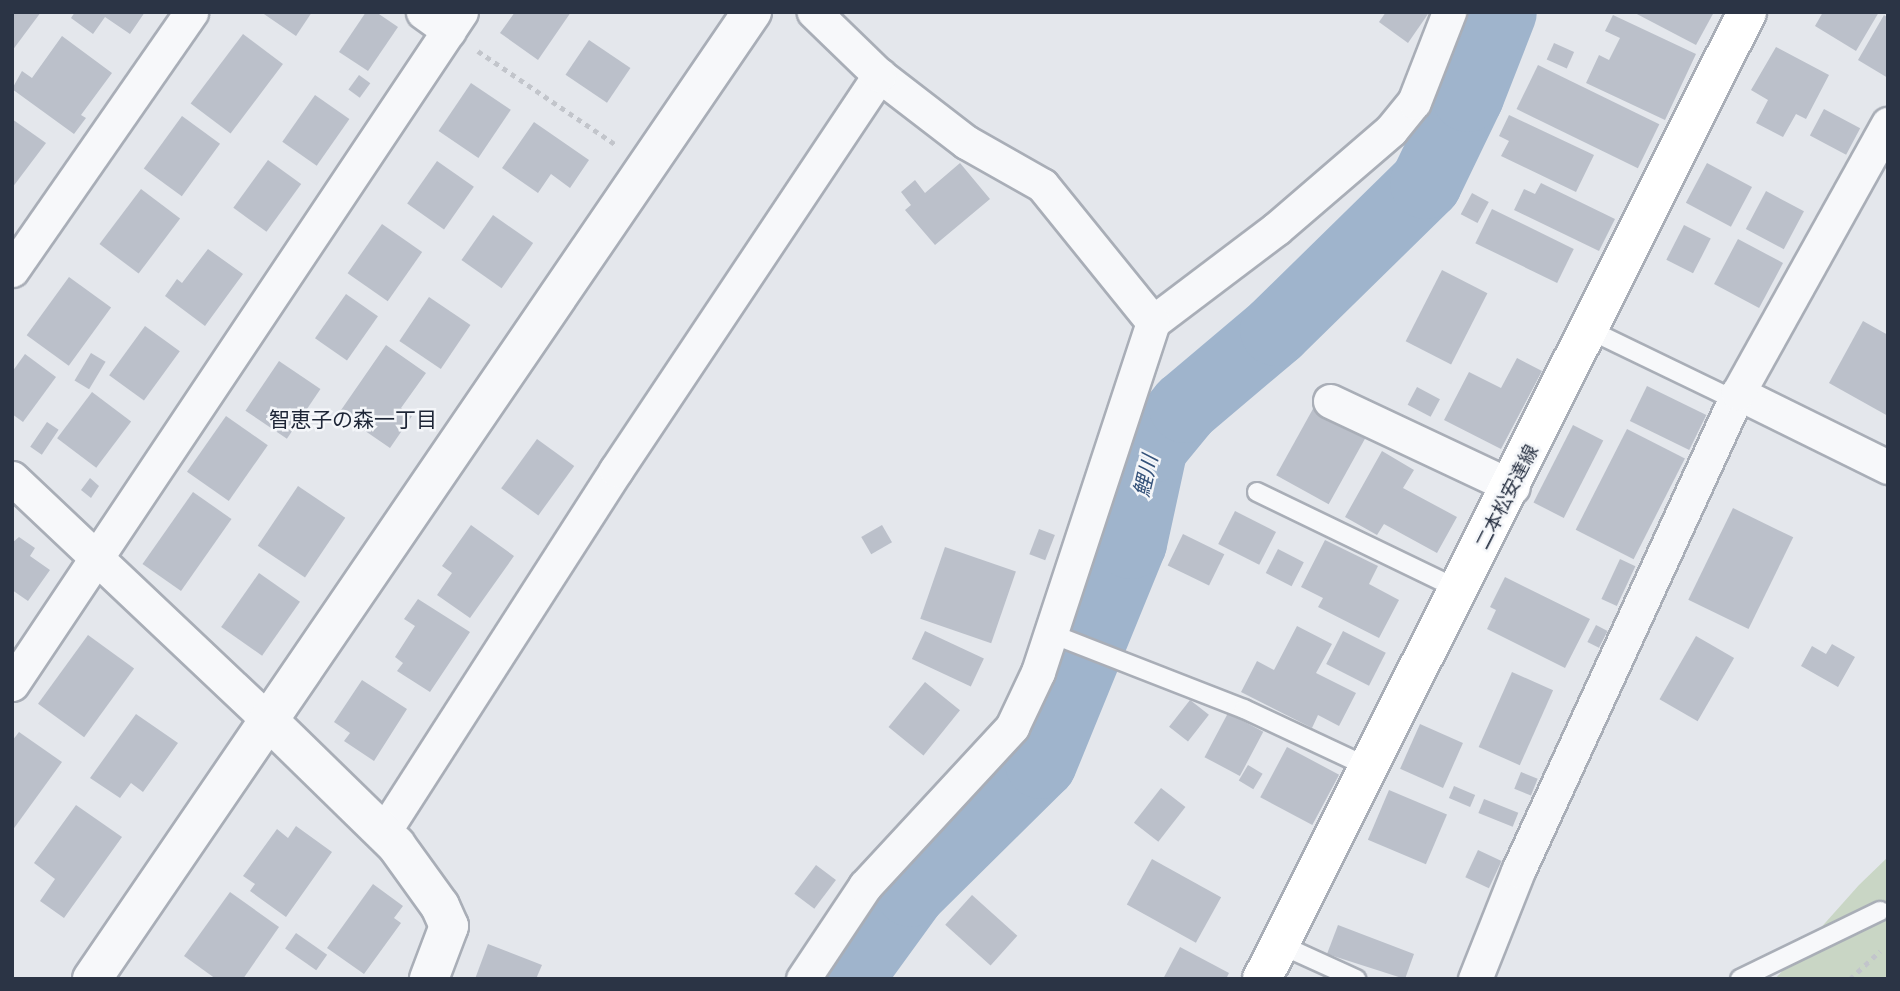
<!DOCTYPE html>
<meta charset="utf-8">
<style>
body{margin:0}
#map{position:relative;width:1900px;height:991px;overflow:hidden;background:#e4e7ec;font-family:"Roboto Condensed","Noto Sans JP",sans-serif}
div>[style]{position:absolute}
.green>*{inset:0;background:#c9d6c5}
.river>*{height:72px;margin:-36px;padding:0 36px;transform-origin:36px;border-radius:36px;background:#9fb4cc}
.building>*{inset:0;background:#bbc0ca;transform-origin:0 0}
.path>*{height:4.5px;margin-top:-2.25px;transform-origin:0;background:repeating-linear-gradient(90deg,#c2c5cb 0 5px,transparent 0 10px)}
.roads{filter:drop-shadow(2px 0 #a9aeb7) drop-shadow(-2px 0 #a9aeb7) drop-shadow(0 2px #a9aeb7) drop-shadow(0 -2px #a9aeb7)}
.service>*{height:18px;margin:-9px;padding:0 9px;transform-origin:9px;border-radius:9px;background:#f7f8fa}
.minor>*{height:33px;margin:-16.5px;padding:0 16.5px;transform-origin:16.5px;border-radius:16.5px;background:#f7f8fa}
.tertiary>*{height:38px;margin:-19px;padding:0 19px;transform-origin:19px;border-radius:19px;background:#f7f8fa}
.secondary>*{height:38px;margin:-19px;padding:0 19px;transform-origin:19px;border-radius:19px;background:#fff}
span{translate:-50% -50%;white-space:nowrap;text-align:center;line-height:1.15;-webkit-text-stroke:5px #f4f6f9;paint-order:stroke}
.street-label{font-size:19px;color:#2b3445}
.neighbourhood-label{font-size:21px;color:#1d2536}
.water-label{font-size:21px;color:#34527a;font-style:italic}
.frame{position:absolute;inset:0;border:14px solid #2b3445;pointer-events:none}
</style>
<div id="map">
<div class="green">
<i style="clip-path:polygon(1888px 857px,1888px 979px,1775px 979px,1859px 885px)"></i>
</div>
<div class="river">
<i style="left:847px;top:979px;width:109px;rotate:-54deg"></i>
<i style="left:911px;top:891px;width:182px;rotate:-44.6deg"></i>
<i style="left:1041px;top:763px;width:238px;rotate:-67.8deg"></i>
<i style="left:1131px;top:543px;width:98px;rotate:-77.7deg"></i>
<i style="left:1152px;top:447px;width:52px;rotate:-50.5deg"></i>
<i style="left:1185px;top:407px;width:119px;rotate:-40.2deg"></i>
<i style="left:1276px;top:330px;width:210px;rotate:-44.4deg"></i>
<i style="left:1426px;top:183px;width:97px;rotate:-64.2deg"></i>
<i style="left:1468px;top:96px;width:90px;rotate:-68.6deg"></i>
</div>
<div class="building">
<i style="clip-path:polygon(12px 12px,41px 12px,12px 51px)"></i>
<i style="clip-path:polygon(75px 12px,145px 12px,130px 34px,105px 17px,93px 34px,71px 18px)"></i>
<i style="clip-path:polygon(261px 12px,312px 12px,296px 36px)"></i>
<i style="clip-path:polygon(366px 12px,376px 12px,398px 27px,368px 71px,339px 52px)"></i>
<i style="clip-path:polygon(515px 12px,571px 12px,538px 60px,500px 33px)"></i>
<i style="clip-path:polygon(1386px 12px,1425px 12px,1428px 14px,1408px 43px,1379px 22px)"></i>
<i style="clip-path:polygon(1633px 12px,1714px 12px,1696px 45px)"></i>
<i style="clip-path:polygon(1823px 12px,1879px 12px,1856px 51px,1815px 26px)"></i>
<i style="clip-path:polygon(1613px 15px,1696px 54px,1665px 120px,1586px 83px,1599px 55px,1609px 60px,1620px 38px,1605px 31px)"></i>
<i style="clip-path:polygon(1884px 15px,1888px 18px,1888px 78px,1858px 60px)"></i>
<i style="left:243px;top:34px;width:50px;height:87px;rotate:37deg"></i>
<i style="clip-path:polygon(62px 36px,112px 73px,81px 115px,86px 118px,74px 134px,12px 89px,22px 71px,32px 78px)"></i>
<i style="left:589px;top:40px;width:50px;height:42px;rotate:34deg"></i>
<i style="left:1554px;top:43px;width:22px;height:18px;rotate:24deg"></i>
<i style="clip-path:polygon(1776px 47px,1829px 75px,1806px 119px,1796px 114px,1783px 137px,1756px 123px,1768px 100px,1751px 90px)"></i>
<i style="left:1538px;top:65px;width:135px;height:49px;rotate:26deg"></i>
<i style="left:359px;top:75px;width:14px;height:18px;rotate:36deg"></i>
<i style="left:471px;top:83px;width:48px;height:58px;rotate:34deg"></i>
<i style="left:315px;top:95px;width:42px;height:57px;rotate:35deg"></i>
<i style="left:1824px;top:109px;width:41px;height:30px;rotate:28deg"></i>
<i style="clip-path:polygon(1509px 115px,1594px 155px,1576px 192px,1501px 156px,1509px 141px,1499px 136px)"></i>
<i style="left:182px;top:116px;width:47px;height:65px;rotate:36deg"></i>
<i style="clip-path:polygon(12px 119px,46px 143px,12px 188px)"></i>
<i style="clip-path:polygon(534px 122px,589px 160px,570px 188px,551px 174px,538px 193px,502px 168px)"></i>
<i style="left:268px;top:160px;width:41px;height:59px;rotate:36deg"></i>
<i style="left:437px;top:161px;width:45px;height:52px;rotate:35deg"></i>
<i style="clip-path:polygon(960px 163px,990px 199px,935px 245px,905px 210px,911px 205px,901px 192px,915px 180px,925px 193px)"></i>
<i style="left:1707px;top:163px;width:51px;height:45px;rotate:28deg"></i>
<i style="clip-path:polygon(1541px 183px,1615px 219px,1599px 251px,1514px 210px,1524px 189px,1535px 194px)"></i>
<i style="left:141px;top:189px;width:49px;height:69px;rotate:37deg"></i>
<i style="left:1766px;top:191px;width:43px;height:43px;rotate:28deg"></i>
<i style="left:1472px;top:193px;width:19px;height:24px;rotate:28deg"></i>
<i style="left:1492px;top:209px;width:91px;height:38px;rotate:26deg"></i>
<i style="left:493px;top:215px;width:49px;height:55px;rotate:35deg"></i>
<i style="left:382px;top:224px;width:49px;height:60px;rotate:35deg"></i>
<i style="left:1684px;top:225px;width:30px;height:39px;rotate:27deg"></i>
<i style="left:1738px;top:239px;width:51px;height:51px;rotate:28deg"></i>
<i style="clip-path:polygon(208px 249px,243px 274px,205px 326px,165px 296px,177px 279px,182px 283px)"></i>
<i style="left:1442px;top:270px;width:51px;height:80px;rotate:27deg"></i>
<i style="left:69px;top:277px;width:52px;height:72px;rotate:36deg"></i>
<i style="left:346px;top:294px;width:39px;height:54px;rotate:35deg"></i>
<i style="left:429px;top:297px;width:50px;height:53px;rotate:34deg"></i>
<i style="clip-path:polygon(1863px 321px,1888px 335px,1888px 416px,1829px 383px)"></i>
<i style="left:145px;top:326px;width:43px;height:61px;rotate:36deg"></i>
<i style="clip-path:polygon(386px 345px,426px 373px,401px 408px,412px 416px,390px 448px,339px 413px)"></i>
<i style="left:91px;top:353px;width:17px;height:32px;rotate:31deg"></i>
<i style="clip-path:polygon(25px 354px,56px 377px,23px 422px,12px 414px,12px 372px)"></i>
<i style="clip-path:polygon(1517px 358px,1542px 371px,1501px 449px,1444px 420px,1469px 372px,1501px 388px)"></i>
<i style="left:279px;top:361px;width:50px;height:60px;rotate:34deg"></i>
<i style="left:1647px;top:386px;width:66px;height:39px;rotate:26deg"></i>
<i style="left:1417px;top:387px;width:26px;height:20px;rotate:28deg"></i>
<i style="left:92px;top:392px;width:49px;height:58px;rotate:37deg"></i>
<i style="left:1314px;top:407px;width:60px;height:78px;rotate:29deg"></i>
<i style="left:226px;top:416px;width:51px;height:68px;rotate:35deg"></i>
<i style="left:47px;top:422px;width:14px;height:30px;rotate:34deg"></i>
<i style="left:1573px;top:425px;width:34px;height:87px;rotate:27deg"></i>
<i style="left:1627px;top:429px;width:65px;height:113px;rotate:27deg"></i>
<i style="left:537px;top:439px;width:46px;height:61px;rotate:36deg"></i>
<i style="clip-path:polygon(1382px 451px,1414px 470px,1403px 488px,1457px 517px,1437px 553px,1384px 524px,1377px 535px,1345px 517px)"></i>
<i style="clip-path:polygon(90px 478px,99px 486px,91px 498px,81px 490px)"></i>
<i style="left:298px;top:486px;width:57px;height:72px;rotate:34deg"></i>
<i style="left:193px;top:492px;width:47px;height:88px;rotate:35deg"></i>
<i style="left:1733px;top:508px;width:67px;height:102px;rotate:26deg"></i>
<i style="left:1235px;top:511px;width:46px;height:37px;rotate:27deg"></i>
<i style="clip-path:polygon(471px 525px,514px 556px,470px 618px,437px 595px,452px 573px,442px 566px)"></i>
<i style="left:882px;top:525px;width:20px;height:24px;rotate:60deg"></i>
<i style="left:1039px;top:529px;width:17px;height:27px;rotate:21deg"></i>
<i style="left:1183px;top:534px;width:46px;height:35px;rotate:26deg"></i>
<i style="clip-path:polygon(19px 537px,35px 548px,30px 556px,50px 570px,28px 601px,12px 590px,12px 543px)"></i>
<i style="clip-path:polygon(1325px 540px,1378px 566px,1369px 584px,1399px 600px,1379px 638px,1318px 607px,1323px 598px,1301px 587px)"></i>
<i style="left:945px;top:547px;width:75px;height:76px;rotate:19deg"></i>
<i style="left:1278px;top:549px;width:29px;height:27px;rotate:27deg"></i>
<i style="left:1620px;top:559px;width:17px;height:44px;rotate:25deg"></i>
<i style="left:259px;top:573px;width:50px;height:66px;rotate:35deg"></i>
<i style="clip-path:polygon(1505px 577px,1590px 619px,1565px 668px,1487px 629px,1496px 610px,1490px 607px)"></i>
<i style="clip-path:polygon(418px 599px,470px 632px,430px 692px,397px 671px,403px 663px,395px 657px,415px 626px,404px 619px)"></i>
<i style="left:1596px;top:625px;width:13px;height:19px;rotate:27deg"></i>
<i style="clip-path:polygon(1297px 626px,1332px 644px,1316px 673px,1356px 693px,1339px 726px,1318px 715px,1312px 728px,1241px 692px,1257px 661px,1274px 670px)"></i>
<i style="left:925px;top:631px;width:65px;height:31px;rotate:25deg"></i>
<i style="left:1343px;top:631px;width:48px;height:37px;rotate:27deg"></i>
<i style="left:88px;top:635px;width:57px;height:85px;rotate:36deg"></i>
<i style="left:1696px;top:636px;width:44px;height:73px;rotate:30deg"></i>
<i style="clip-path:polygon(1832px 644px,1855px 657px,1838px 687px,1801px 666px,1812px 646px,1826px 654px)"></i>
<i style="left:1512px;top:672px;width:45px;height:82px;rotate:24deg"></i>
<i style="clip-path:polygon(362px 680px,407px 709px,374px 761px,344px 741px,350px 733px,334px 722px)"></i>
<i style="left:925px;top:682px;width:45px;height:58px;rotate:39deg"></i>
<i style="left:1190px;top:700px;width:24px;height:34px;rotate:38deg"></i>
<i style="left:1228px;top:713px;width:40px;height:50px;rotate:28deg"></i>
<i style="clip-path:polygon(136px 714px,178px 743px,143px 792px,131px 783px,120px 798px,90px 778px)"></i>
<i style="left:1420px;top:724px;width:47px;height:49px;rotate:24deg"></i>
<i style="clip-path:polygon(19px 732px,62px 762px,12px 831px,12px 741px)"></i>
<i style="left:1287px;top:747px;width:59px;height:57px;rotate:28deg"></i>
<i style="left:1248px;top:765px;width:17px;height:18px;rotate:31deg"></i>
<i style="left:1521px;top:772px;width:18px;height:18px;rotate:22deg"></i>
<i style="left:1454px;top:786px;width:23px;height:13px;rotate:23deg"></i>
<i style="left:1161px;top:788px;width:31px;height:44px;rotate:38deg"></i>
<i style="left:1389px;top:790px;width:63px;height:54px;rotate:23deg"></i>
<i style="left:1484px;top:799px;width:37px;height:15px;rotate:22deg"></i>
<i style="clip-path:polygon(76px 805px,122px 837px,64px 918px,40px 901px,55px 879px,34px 863px)"></i>
<i style="clip-path:polygon(296px 826px,332px 852px,286px 917px,250px 891px,255px 884px,243px 876px,277px 829px,288px 838px)"></i>
<i style="left:1478px;top:850px;width:26px;height:30px;rotate:25deg"></i>
<i style="left:1152px;top:859px;width:79px;height:52px;rotate:29deg"></i>
<i style="left:816px;top:865px;width:25px;height:36px;rotate:37deg"></i>
<i style="clip-path:polygon(373px 884px,403px 906px,394px 918px,401px 923px,364px 974px,327px 948px)"></i>
<i style="clip-path:polygon(230px 892px,279px 927px,243px 979px,216px 979px,184px 956px)"></i>
<i style="left:972px;top:895px;width:61px;height:40px;rotate:42deg"></i>
<i style="clip-path:polygon(1338px 925px,1414px 954px,1405px 979px,1327px 954px)"></i>
<i style="left:296px;top:933px;width:38px;height:19px;rotate:35deg"></i>
<i style="clip-path:polygon(488px 944px,542px 965px,536px 979px,475px 979px)"></i>
<i style="clip-path:polygon(1180px 947px,1229px 973px,1226px 979px,1163px 979px)"></i>
</div>
<div class="path">
<i style="left:478px;top:51px;width:166px;rotate:34.2deg"></i>
<i style="left:1850px;top:979px;width:41px;rotate:-43deg"></i>
</div>
<div class="roads">
<div class="service">
<i style="left:1590px;top:330px;width:161px;rotate:25.8deg"></i>
<i style="left:1257px;top:492px;width:225px;rotate:25.8deg"></i>
<i style="left:1062px;top:638px;width:195px;rotate:21.3deg"></i>
<i style="left:1244px;top:709px;width:137px;rotate:25.1deg"></i>
<i style="left:1279px;top:944px;width:85px;rotate:24.4deg"></i>
<i style="left:1740px;top:979px;width:156px;rotate:-25.9deg"></i>
</div>
<div class="minor">
<i style="left:423px;top:12px;width:32px;rotate:36deg"></i>
<i style="left:12px;top:270px;width:314px;rotate:-55.2deg"></i>
<i style="left:1153px;top:322px;width:154px;rotate:-37.1deg"></i>
<i style="left:1276px;top:229px;width:152px;rotate:-40.7deg"></i>
<i style="left:1391px;top:130px;width:36px;rotate:-51deg"></i>
<i style="left:1414px;top:102px;width:97px;rotate:-68.7deg"></i>
<i style="left:1738px;top:393px;width:167px;rotate:26.3deg"></i>
<i style="left:1330px;top:401px;width:202px;rotate:25.2deg"></i>
<i style="left:12px;top:478px;width:352px;rotate:43.4deg"></i>
<i style="left:12px;top:684px;width:808px;rotate:-56.25deg"></i>
<i style="left:383px;top:833px;width:431px;rotate:-57.3deg"></i>
<i style="left:616px;top:470px;width:475px;rotate:-56.3deg"></i>
<i style="left:803px;top:979px;width:112px;rotate:-56.3deg"></i>
<i style="left:865px;top:886px;width:217px;rotate:-47.2deg"></i>
<i style="left:1012px;top:727px;width:61px;rotate:-64.7deg"></i>
<i style="left:1038px;top:672px;width:368px;rotate:-71.8deg"></i>
<i style="left:1153px;top:322px;width:176px;rotate:-129deg"></i>
<i style="left:1042px;top:185px;width:87px;rotate:-150.5deg"></i>
<i style="left:966px;top:142px;width:110px;rotate:-142.4deg"></i>
<i style="left:879px;top:75px;width:91px;rotate:-135.9deg"></i>
<i style="left:1475px;top:979px;width:116px;rotate:-68.3deg"></i>
<i style="left:1518px;top:871px;width:526px;rotate:-65.29deg"></i>
<i style="left:1738px;top:393px;width:308px;rotate:-60.9deg"></i>
</div>
<div class="tertiary">
<i style="left:268px;top:720px;width:179px;rotate:44.3deg"></i>
<i style="left:396px;top:845px;width:75px;rotate:54.2deg"></i>
<i style="left:440px;top:906px;width:22px;rotate:66deg"></i>
<i style="left:449px;top:926px;width:57px;rotate:110.7deg"></i>
<i style="left:92px;top:979px;width:1171px;rotate:-55.69deg"></i>
</div>
<div class="secondary">
<i style="left:1262px;top:979px;width:1082px;rotate:-63.36deg"></i>
</div>
</div>
<div class="street-label">
<span style="left:1507px;top:497px;rotate:-63deg">二本松安達線</span>
</div>
<div class="neighbourhood-label">
<span style="left:353px;top:420px">智恵子の森一丁目</span>
</div>
<div class="water-label">
<span style="left:1146px;top:476px;rotate:-77deg">鯉川</span>
</div>
<div class="frame"></div>
</div>
